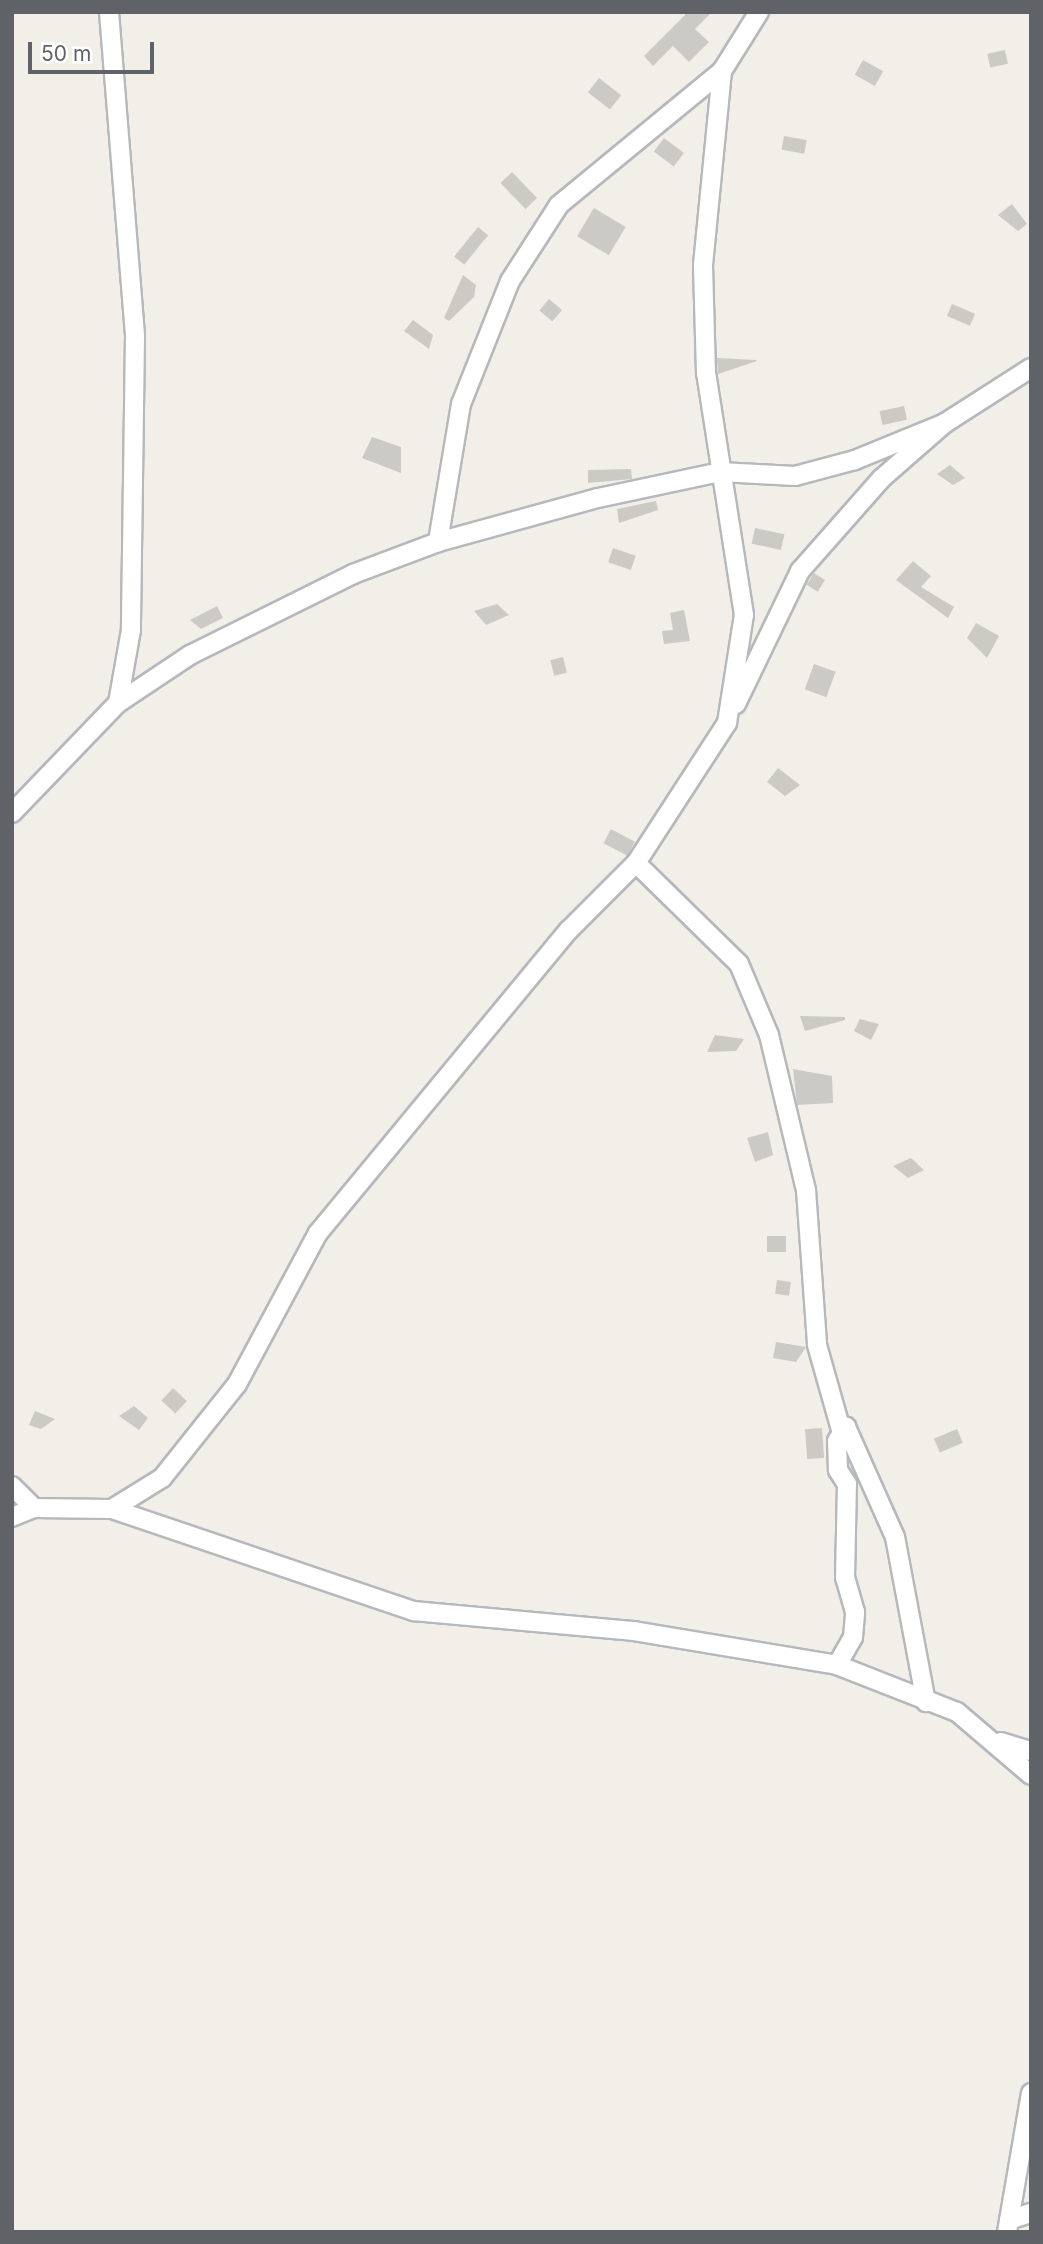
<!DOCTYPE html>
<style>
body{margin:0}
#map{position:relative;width:1043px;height:2244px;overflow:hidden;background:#f1efe8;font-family:Inter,sans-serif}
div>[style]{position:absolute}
.building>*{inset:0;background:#cccac5;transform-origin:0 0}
.roads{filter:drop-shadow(2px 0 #b5b8bc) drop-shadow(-2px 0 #b5b8bc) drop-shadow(0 2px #b5b8bc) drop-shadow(0 -2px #b5b8bc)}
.street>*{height:18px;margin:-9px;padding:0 9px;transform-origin:9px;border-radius:9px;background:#fff}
span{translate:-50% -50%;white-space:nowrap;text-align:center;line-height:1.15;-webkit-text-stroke:5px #fff;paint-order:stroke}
.frame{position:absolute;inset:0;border:14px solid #5f6368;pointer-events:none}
.scale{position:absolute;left:28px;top:42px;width:126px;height:32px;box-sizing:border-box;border:4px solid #5f6368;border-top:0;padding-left:9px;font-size:21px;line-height:24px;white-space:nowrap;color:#5f6368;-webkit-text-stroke:5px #fff;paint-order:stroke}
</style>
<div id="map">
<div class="building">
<i style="clip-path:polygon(688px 12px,712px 12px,695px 29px,709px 42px,689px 62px,673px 46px,653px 66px,644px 56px)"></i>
<i style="left:1005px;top:50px;width:14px;height:18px;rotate:78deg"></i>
<i style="left:863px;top:60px;width:23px;height:17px;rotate:29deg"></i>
<i style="left:599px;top:78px;width:28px;height:18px;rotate:38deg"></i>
<i style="left:784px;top:136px;width:23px;height:14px;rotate:10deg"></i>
<i style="left:664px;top:138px;width:25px;height:17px;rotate:37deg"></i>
<i style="left:512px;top:172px;width:36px;height:16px;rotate:46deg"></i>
<i style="clip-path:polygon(1012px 204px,1027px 224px,1018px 231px,998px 215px)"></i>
<i style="left:594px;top:208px;width:37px;height:33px;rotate:31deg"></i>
<i style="left:478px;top:227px;width:13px;height:38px;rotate:39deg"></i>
<i style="clip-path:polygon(463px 275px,476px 285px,474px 297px,449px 321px,444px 318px)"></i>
<i style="left:549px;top:299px;width:17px;height:15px;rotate:40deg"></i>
<i style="left:952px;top:304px;width:25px;height:13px;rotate:23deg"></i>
<i style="clip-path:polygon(413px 320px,433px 335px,429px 349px,404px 331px)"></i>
<i style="clip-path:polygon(717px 358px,756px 360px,757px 361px,718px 374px)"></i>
<i style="left:904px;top:406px;width:14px;height:25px;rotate:78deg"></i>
<i style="clip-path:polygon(372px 437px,401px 447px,401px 473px,362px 458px)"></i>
<i style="clip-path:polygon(950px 465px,965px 478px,953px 485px,937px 474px)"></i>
<i style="clip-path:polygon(631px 469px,632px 479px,588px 483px,588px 470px)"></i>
<i style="clip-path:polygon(656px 501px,658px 510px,619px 523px,617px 509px)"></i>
<i style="left:755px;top:528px;width:30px;height:16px;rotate:12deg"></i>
<i style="left:613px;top:548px;width:24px;height:15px;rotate:19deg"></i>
<i style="clip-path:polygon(913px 561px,931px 576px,921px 587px,954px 607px,948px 618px,896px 580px)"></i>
<i style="left:814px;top:573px;width:13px;height:14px;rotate:32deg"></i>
<i style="clip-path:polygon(497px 604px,509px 615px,486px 625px,474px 611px)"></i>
<i style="clip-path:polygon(217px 606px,223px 618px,201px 629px,190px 620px)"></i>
<i style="clip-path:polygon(684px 610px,690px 641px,664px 644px,662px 631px,673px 630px,670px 613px)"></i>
<i style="clip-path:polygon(976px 623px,999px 636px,987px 658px,967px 638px)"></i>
<i style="left:563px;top:657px;width:16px;height:13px;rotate:76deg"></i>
<i style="left:814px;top:664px;width:23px;height:27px;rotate:20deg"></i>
<i style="clip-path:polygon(778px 768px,800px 785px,785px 796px,767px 782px)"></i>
<i style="left:611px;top:829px;width:27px;height:16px;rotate:28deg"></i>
<i style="clip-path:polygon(800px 1016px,845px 1017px,845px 1020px,805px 1031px)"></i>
<i style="clip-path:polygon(860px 1019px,879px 1024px,871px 1040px,854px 1031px)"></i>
<i style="clip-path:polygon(715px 1035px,744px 1039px,736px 1051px,707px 1052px)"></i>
<i style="clip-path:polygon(793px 1069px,832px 1076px,833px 1103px,797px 1105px)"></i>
<i style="clip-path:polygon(768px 1132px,773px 1155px,755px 1162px,747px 1138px)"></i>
<i style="clip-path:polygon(911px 1158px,924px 1170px,908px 1178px,893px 1166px)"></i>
<i style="left:767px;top:1236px;width:19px;height:16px"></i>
<i style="left:777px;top:1280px;width:14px;height:14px;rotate:8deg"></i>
<i style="clip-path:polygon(776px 1342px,806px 1347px,796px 1362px,773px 1358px)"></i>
<i style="left:173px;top:1388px;width:19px;height:17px;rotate:43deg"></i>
<i style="clip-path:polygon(134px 1406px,148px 1418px,139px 1430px,119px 1416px)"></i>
<i style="clip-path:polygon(35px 1411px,55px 1419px,41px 1429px,29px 1425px)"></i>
<i style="left:822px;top:1428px;width:30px;height:17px;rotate:86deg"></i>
<i style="left:957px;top:1429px;width:15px;height:25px;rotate:67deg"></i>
</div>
<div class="roads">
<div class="street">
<i style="left:109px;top:12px;width:325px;rotate:85.4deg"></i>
<i style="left:135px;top:336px;width:294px;rotate:90.8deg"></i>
<i style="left:131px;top:630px;width:74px;rotate:100.1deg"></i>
<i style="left:722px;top:71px;width:70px;rotate:-57.9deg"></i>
<i style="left:736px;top:704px;width:148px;rotate:-64.3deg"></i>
<i style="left:800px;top:571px;width:123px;rotate:-48.6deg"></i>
<i style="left:881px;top:479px;width:85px;rotate:-41.2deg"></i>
<i style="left:945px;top:423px;width:102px;rotate:-32.6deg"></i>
<i style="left:12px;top:813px;width:153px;rotate:-46.1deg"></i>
<i style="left:118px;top:703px;width:87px;rotate:-33.7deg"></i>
<i style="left:190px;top:655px;width:182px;rotate:-26.4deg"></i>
<i style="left:353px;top:574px;width:91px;rotate:-20.6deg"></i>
<i style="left:438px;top:542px;width:166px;rotate:-15.4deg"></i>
<i style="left:598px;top:498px;width:125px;rotate:-12deg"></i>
<i style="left:720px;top:472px;width:75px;rotate:3.1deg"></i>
<i style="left:795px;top:476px;width:62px;rotate:-14.9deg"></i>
<i style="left:855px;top:460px;width:97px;rotate:-22.3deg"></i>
<i style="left:636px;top:863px;width:144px;rotate:44.4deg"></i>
<i style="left:739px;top:964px;width:77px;rotate:67.1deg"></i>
<i style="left:769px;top:1035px;width:159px;rotate:76.6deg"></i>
<i style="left:806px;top:1190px;width:155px;rotate:85.9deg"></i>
<i style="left:817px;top:1345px;width:88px;rotate:74.2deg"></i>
<i style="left:12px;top:1486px;width:31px;rotate:45deg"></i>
<i style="left:34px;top:1508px;width:24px;rotate:158deg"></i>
<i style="left:34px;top:1508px;width:78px;rotate:0.7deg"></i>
<i style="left:112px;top:1509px;width:319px;rotate:18.7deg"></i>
<i style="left:414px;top:1611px;width:221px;rotate:5.2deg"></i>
<i style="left:634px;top:1631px;width:206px;rotate:9.5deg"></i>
<i style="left:837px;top:1665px;width:129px;rotate:21.4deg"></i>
<i style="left:957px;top:1712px;width:97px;rotate:40.4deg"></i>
<i style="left:112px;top:1509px;width:59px;rotate:-31.8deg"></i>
<i style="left:162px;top:1478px;width:120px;rotate:-51.4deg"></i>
<i style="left:237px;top:1384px;width:171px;rotate:-61.8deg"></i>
<i style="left:318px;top:1233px;width:393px;rotate:-50.4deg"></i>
<i style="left:569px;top:930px;width:95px;rotate:-45deg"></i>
<i style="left:636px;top:863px;width:167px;rotate:-57deg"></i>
<i style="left:727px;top:723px;width:109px;rotate:-81.1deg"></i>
<i style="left:744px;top:615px;width:245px;rotate:-98.9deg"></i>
<i style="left:706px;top:373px;width:108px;rotate:-91.6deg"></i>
<i style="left:703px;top:265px;width:195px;rotate:-84.4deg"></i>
<i style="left:722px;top:71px;width:211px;rotate:140.6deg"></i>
<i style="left:559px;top:205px;width:90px;rotate:122.8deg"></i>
<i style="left:510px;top:281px;width:132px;rotate:111.7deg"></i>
<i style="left:461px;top:404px;width:140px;rotate:99.5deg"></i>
<i style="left:837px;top:1665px;width:32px;rotate:-60deg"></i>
<i style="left:853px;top:1637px;width:25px;rotate:-85deg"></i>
<i style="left:855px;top:1612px;width:35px;rotate:-106deg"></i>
<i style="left:845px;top:1578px;width:94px;rotate:-88.8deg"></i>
<i style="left:847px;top:1484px;width:17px;rotate:-123deg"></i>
<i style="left:838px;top:1470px;width:29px;rotate:-92deg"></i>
<i style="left:837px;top:1441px;width:17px;rotate:-57deg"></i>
<i style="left:846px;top:1427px;width:120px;rotate:66deg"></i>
<i style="left:895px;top:1537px;width:168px;rotate:79.4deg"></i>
<i style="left:1001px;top:1742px;width:31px;rotate:17deg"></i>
<i style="left:1009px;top:2220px;width:23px;rotate:-18deg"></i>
<i style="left:1007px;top:2232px;width:141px;rotate:-80.2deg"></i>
</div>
</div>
<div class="frame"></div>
<div class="scale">50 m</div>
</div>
